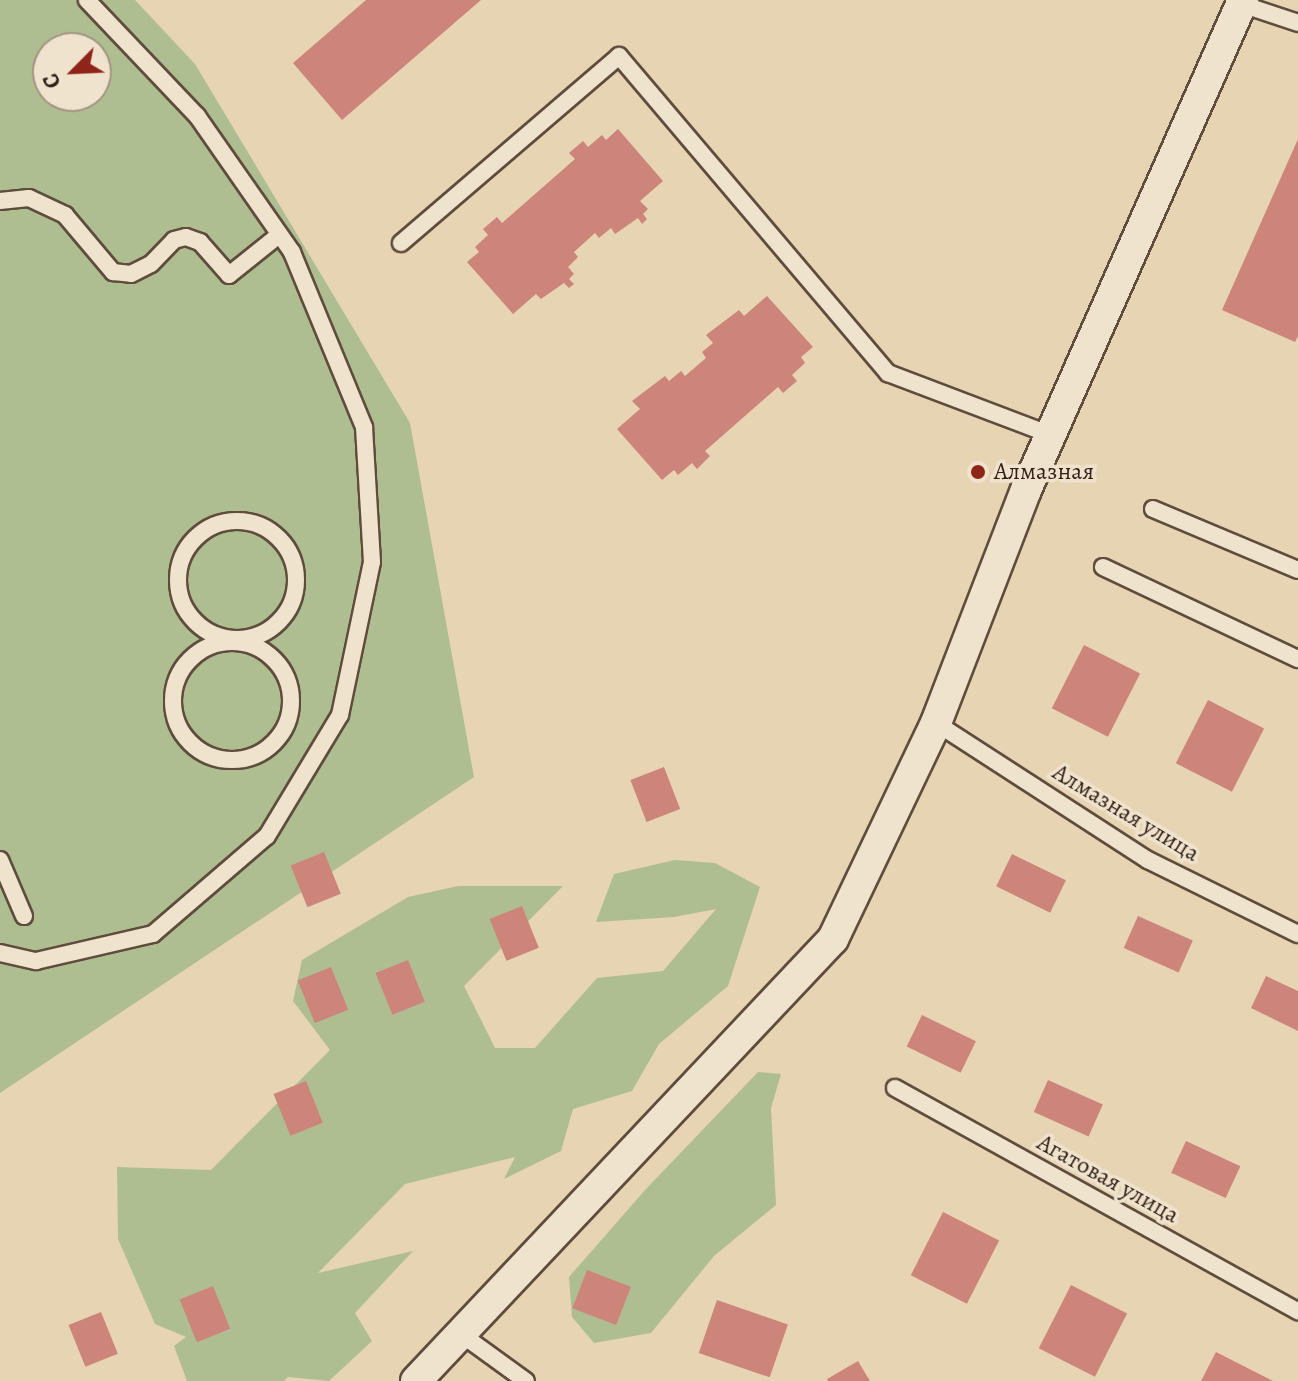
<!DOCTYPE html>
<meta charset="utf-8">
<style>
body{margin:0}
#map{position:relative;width:1298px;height:1381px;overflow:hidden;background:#e6d4b2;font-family:Alegreya,serif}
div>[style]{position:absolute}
.green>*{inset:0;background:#afbe91}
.building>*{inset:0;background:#cd857b;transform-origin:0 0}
.roads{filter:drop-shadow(2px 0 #5f4c3d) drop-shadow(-2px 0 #5f4c3d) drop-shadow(0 2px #5f4c3d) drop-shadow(0 -2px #5f4c3d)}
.lane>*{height:16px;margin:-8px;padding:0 8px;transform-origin:8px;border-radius:8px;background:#efe3cd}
.lane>.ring{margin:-8px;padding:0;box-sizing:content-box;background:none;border:16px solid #efe3cd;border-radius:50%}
.street>*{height:30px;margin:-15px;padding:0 15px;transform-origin:15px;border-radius:15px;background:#efe3cd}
.dots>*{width:22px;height:22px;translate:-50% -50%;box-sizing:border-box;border:4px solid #efe3cd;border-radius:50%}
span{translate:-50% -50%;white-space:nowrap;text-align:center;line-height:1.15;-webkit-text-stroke:7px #efe3cd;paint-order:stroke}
.poi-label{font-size:24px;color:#321f16}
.left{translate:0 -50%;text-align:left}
.street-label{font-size:24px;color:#321f16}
.north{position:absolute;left:32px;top:32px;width:80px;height:80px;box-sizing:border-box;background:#efe3cd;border:2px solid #a39584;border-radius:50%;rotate:246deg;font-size:22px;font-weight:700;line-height:32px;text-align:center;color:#321f16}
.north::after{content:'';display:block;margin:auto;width:28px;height:36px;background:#8f2418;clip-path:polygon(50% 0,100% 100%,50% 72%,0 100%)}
</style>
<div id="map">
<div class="green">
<i style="clip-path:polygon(evenodd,0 0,135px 0,195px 64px,410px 423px,474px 777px,0 1093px,0 0,48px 48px,96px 48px,96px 96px,48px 96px,48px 48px)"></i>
<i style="clip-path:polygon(675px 860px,715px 863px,760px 887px,728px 986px,659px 1044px,632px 1091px,573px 1109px,561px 1151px,504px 1179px,515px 1157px,405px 1184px,318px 1273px,413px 1251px,355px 1313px,372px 1341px,329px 1381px,288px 1377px,284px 1381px,187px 1381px,174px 1346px,186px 1337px,155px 1324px,118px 1239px,117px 1167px,211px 1170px,330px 1050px,293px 1001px,302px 960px,408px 897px,458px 886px,563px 886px,464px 986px,495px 1048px,535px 1048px,597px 978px,663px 971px,716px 909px,674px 917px,596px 922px,614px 874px)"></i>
<i style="clip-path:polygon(758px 1072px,781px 1074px,771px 1108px,776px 1205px,714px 1256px,651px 1333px,594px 1343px,572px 1317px,569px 1277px,646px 1189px)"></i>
</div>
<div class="building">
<i style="clip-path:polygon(366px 0,481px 0,342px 120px,293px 63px)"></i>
<i style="clip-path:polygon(618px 129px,663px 181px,640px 201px,648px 209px,643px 214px,647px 219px,642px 224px,638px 218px,615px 234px,611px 228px,599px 238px,595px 233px,574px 252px,578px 257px,568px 267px,574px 274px,569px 279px,574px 284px,569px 288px,564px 283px,541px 299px,536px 294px,513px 314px,467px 262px,479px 252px,475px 247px,488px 235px,483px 229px,497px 217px,502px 223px,575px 159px,569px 153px,583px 141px,588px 147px,602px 135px,606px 140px)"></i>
<i style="clip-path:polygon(1298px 139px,1298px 336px,1295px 342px,1222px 310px)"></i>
<i style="clip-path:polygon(767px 296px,813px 347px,801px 357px,805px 363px,792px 375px,797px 381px,783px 393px,778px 387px,705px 451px,710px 456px,697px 469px,692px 463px,678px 475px,674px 470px,662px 480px,617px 429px,640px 409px,632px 401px,665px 376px,669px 381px,681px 371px,685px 376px,706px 358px,702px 352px,713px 343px,706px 335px,739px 310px,744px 316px)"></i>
<i style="left:1084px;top:645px;width:63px;height:71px;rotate:27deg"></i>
<i style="left:1208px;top:700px;width:63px;height:71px;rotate:27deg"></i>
<i style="left:664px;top:767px;width:45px;height:36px;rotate:69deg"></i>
<i style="left:324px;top:852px;width:45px;height:36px;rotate:68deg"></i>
<i style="left:1012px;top:854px;width:60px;height:36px;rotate:26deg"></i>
<i style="left:522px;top:906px;width:45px;height:35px;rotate:68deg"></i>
<i style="left:1138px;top:916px;width:60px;height:35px;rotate:24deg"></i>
<i style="left:408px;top:960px;width:45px;height:35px;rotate:68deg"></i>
<i style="left:331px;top:967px;width:46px;height:36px;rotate:68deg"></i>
<i style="clip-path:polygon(1266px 976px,1298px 991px,1298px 1031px,1251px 1008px)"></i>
<i style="left:922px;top:1015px;width:60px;height:35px;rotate:26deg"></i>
<i style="left:1048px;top:1080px;width:60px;height:35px;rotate:24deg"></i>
<i style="left:306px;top:1081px;width:45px;height:35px;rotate:68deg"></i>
<i style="left:1186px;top:1141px;width:60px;height:35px;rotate:25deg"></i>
<i style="left:943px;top:1212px;width:63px;height:71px;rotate:27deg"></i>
<i style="left:587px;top:1270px;width:47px;height:41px;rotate:21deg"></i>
<i style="left:1071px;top:1285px;width:63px;height:71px;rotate:27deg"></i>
<i style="left:213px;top:1286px;width:46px;height:36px;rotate:68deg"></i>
<i style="left:717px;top:1300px;width:75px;height:56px;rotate:19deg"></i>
<i style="left:101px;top:1312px;width:45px;height:35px;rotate:68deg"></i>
<i style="clip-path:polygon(1216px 1352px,1273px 1381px,1201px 1381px)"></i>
<i style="clip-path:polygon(858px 1361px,870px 1381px,828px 1381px,827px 1379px)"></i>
</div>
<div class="roads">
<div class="lane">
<i style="left:1241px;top:4px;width:60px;rotate:18.4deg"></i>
<i style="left:0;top:201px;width:29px;rotate:-6deg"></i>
<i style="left:29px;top:198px;width:40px;rotate:25deg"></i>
<i style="left:65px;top:215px;width:75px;rotate:49.9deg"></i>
<i style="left:113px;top:272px;width:18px;rotate:6deg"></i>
<i style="left:131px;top:274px;width:22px;rotate:-27deg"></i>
<i style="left:151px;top:264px;width:33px;rotate:-46deg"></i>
<i style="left:174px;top:240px;width:12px;rotate:-14deg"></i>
<i style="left:186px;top:237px;width:15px;rotate:20deg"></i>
<i style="left:200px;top:242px;width:44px;rotate:48.7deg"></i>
<i style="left:229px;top:275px;width:64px;rotate:-38.7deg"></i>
<i style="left:401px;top:243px;width:287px;rotate:-40.6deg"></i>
<i style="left:619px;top:56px;width:416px;rotate:49.7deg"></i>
<i style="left:888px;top:373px;width:174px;rotate:20.8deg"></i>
<i style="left:1153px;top:509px;width:157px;rotate:22.8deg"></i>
<i class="ring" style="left:178px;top:521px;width:102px;height:102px"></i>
<i style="left:1103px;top:567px;width:216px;rotate:25.3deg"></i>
<i class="ring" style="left:173px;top:642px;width:102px;height:102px"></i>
<i style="left:936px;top:723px;width:252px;rotate:32.9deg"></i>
<i style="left:1148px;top:860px;width:167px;rotate:26.3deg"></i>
<i style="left:0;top:860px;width:61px;rotate:66.8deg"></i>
<i style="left:0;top:953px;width:37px;rotate:13deg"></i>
<i style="left:36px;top:961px;width:120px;rotate:-13deg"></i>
<i style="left:153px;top:934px;width:150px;rotate:-40.7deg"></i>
<i style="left:267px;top:836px;width:141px;rotate:-58.9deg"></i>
<i style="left:340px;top:715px;width:156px;rotate:-78.2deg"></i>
<i style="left:372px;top:562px;width:135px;rotate:-93.4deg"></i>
<i style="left:364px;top:427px;width:189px;rotate:-112.4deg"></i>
<i style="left:292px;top:252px;width:166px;rotate:-124.9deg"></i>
<i style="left:197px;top:116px;width:160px;rotate:-133.5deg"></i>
<i style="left:895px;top:1088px;width:461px;rotate:29deg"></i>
<i style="left:461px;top:1334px;width:80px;rotate:35.9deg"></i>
</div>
<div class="street">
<i style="left:416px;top:1381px;width:608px;rotate:-46.67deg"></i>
<i style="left:833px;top:939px;width:239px;rotate:-64.5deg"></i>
<i style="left:936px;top:723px;width:250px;rotate:-68.9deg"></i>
<i style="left:1026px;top:490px;width:536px;rotate:-66.11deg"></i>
</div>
</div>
<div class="dots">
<i style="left:978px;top:472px;background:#8f2418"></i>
</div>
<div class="poi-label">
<span class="left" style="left:994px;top:472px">Алмазная</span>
</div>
<div class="street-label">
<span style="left:1126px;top:813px;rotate:31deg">Алмазная улица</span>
<span style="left:1108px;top:1179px;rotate:29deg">Агатовая улица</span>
</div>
<div class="north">С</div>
</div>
